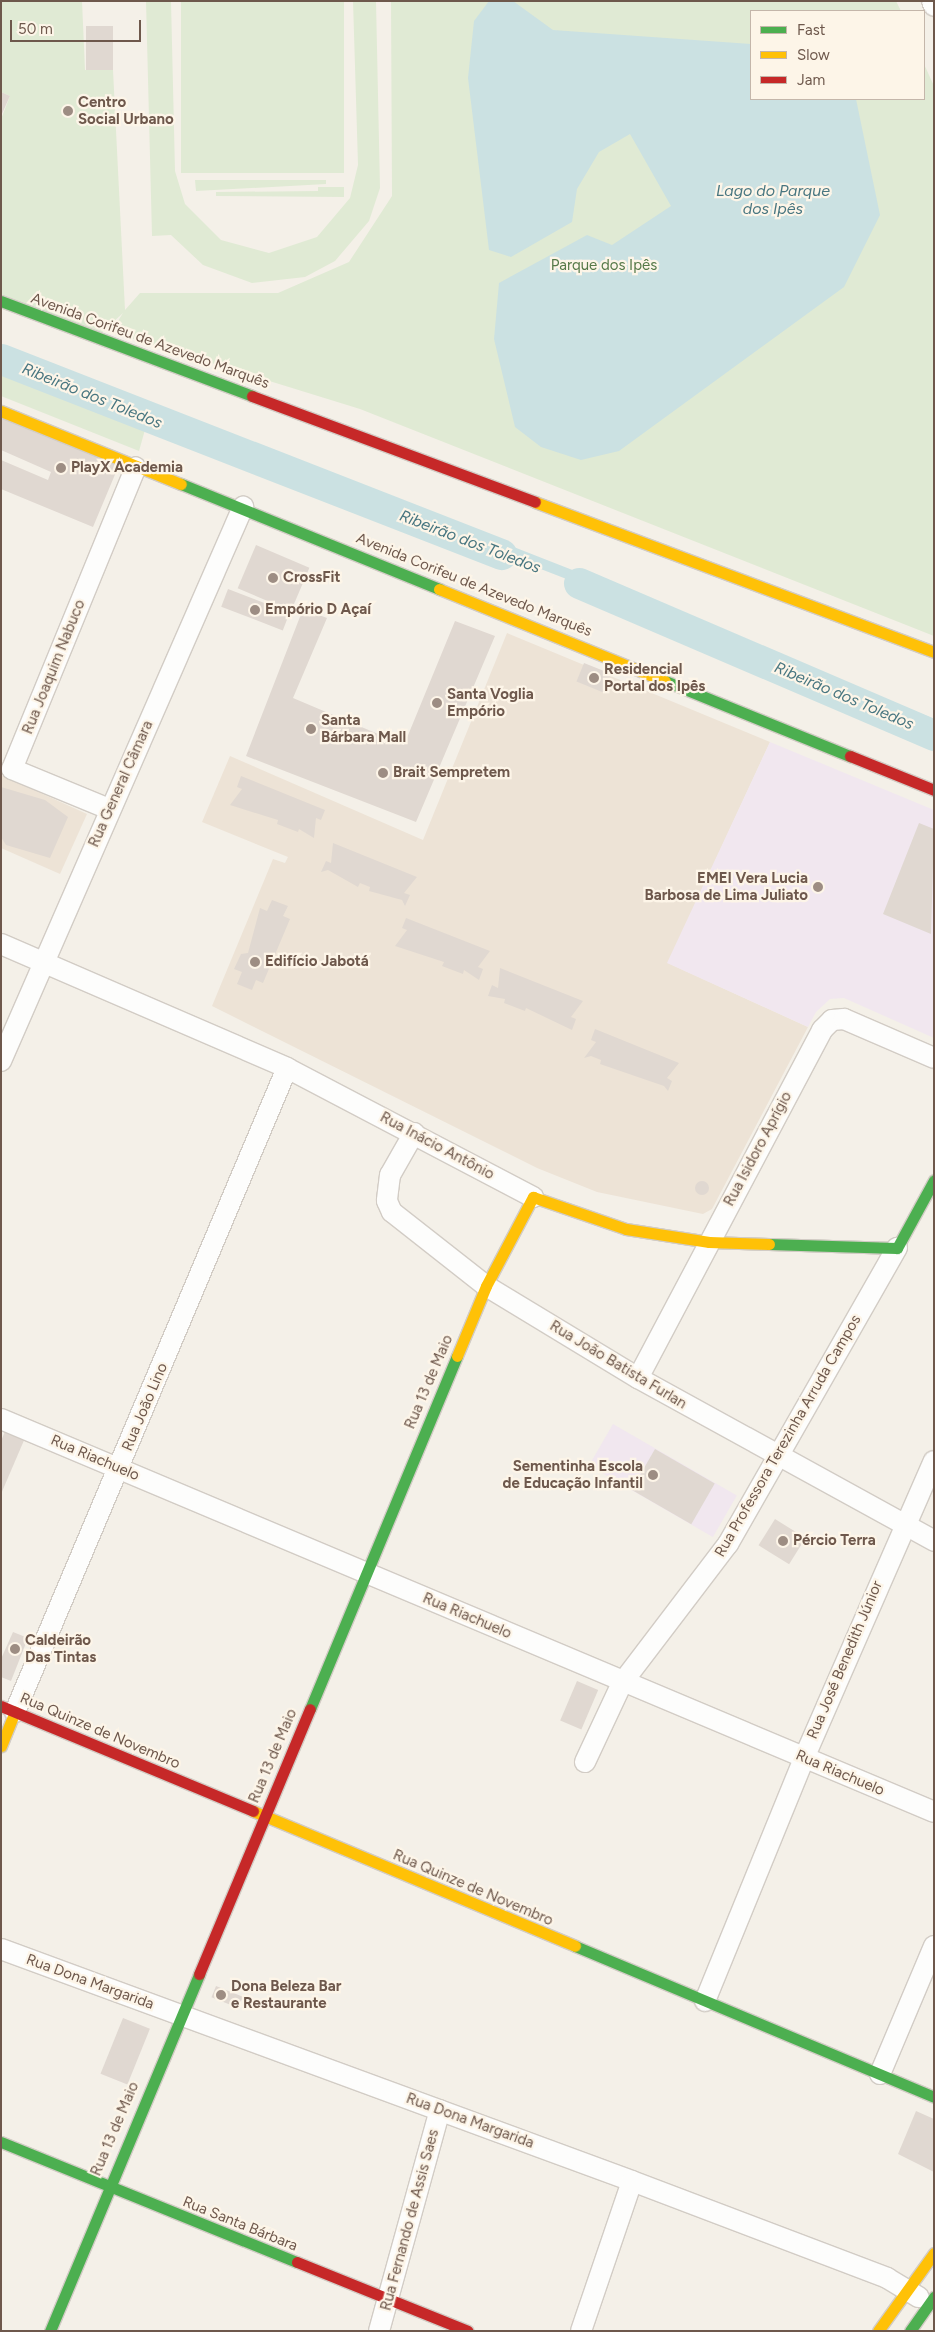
<!DOCTYPE html>
<meta charset="utf-8">
<style>
body{margin:0}
#map{position:relative;width:935px;height:2332px;overflow:hidden;background:#f4f0e8;font-family:Figtree,sans-serif}
div>[style]{position:absolute}
.residential>*{inset:0;background:#ede3d6}
.education>*{inset:0;background:#f1e7ef;transform-origin:0 0}
.green>*{inset:0;background:#e0ead4;transform-origin:0 0}
.water>*{inset:0;background:#cbe1e2}
.river>*{height:31px;margin:-15.5px;padding:0 15.5px;transform-origin:15.5px;border-radius:15.5px;background:#cbe1e2}
.building>*{inset:0;background:#e0d8d1;transform-origin:0 0}
.round{border-radius:50%}
.roads{filter:drop-shadow(1px 0 #d2ccc5) drop-shadow(-1px 0 #d2ccc5) drop-shadow(0 1px #d2ccc5) drop-shadow(0 -1px #d2ccc5)}
.street>*{height:20px;margin:-10px;padding:0 10px;transform-origin:10px;border-radius:10px;background:#fdfdfc}
.fast>*{height:11px;margin:-5.5px;padding:0 5.5px;transform-origin:5.5px;border-radius:5.5px;background:#4caf50}
.slow>*{height:11px;margin:-5.5px;padding:0 5.5px;transform-origin:5.5px;border-radius:5.5px;background:#ffc107}
.jam>*{height:11px;margin:-5.5px;padding:0 5.5px;transform-origin:5.5px;border-radius:5.5px;background:#c62828}
.dots>*{width:14px;height:14px;translate:-50% -50%;box-sizing:border-box;border:2px solid #fdf5e8;border-radius:50%}
span{translate:-50% -50%;white-space:nowrap;text-align:center;line-height:1.15;-webkit-text-stroke:4.5px #fdf5e8;paint-order:stroke}
.poi-label{font-size:15px;color:#6e584c;font-weight:700}
.left{translate:0 -50%;text-align:left}
.right{translate:-100% -50%;text-align:right}
.park-label{font-size:15px;color:#557948}
.street-label{font-size:15px;color:#6e584c}
.water-label{font-size:16px;color:#487680;font-style:italic}
.frame{position:absolute;inset:0;border:2px solid #6e584c;pointer-events:none}
.legend{position:absolute;left:750px;top:10px;width:175px;height:90px;box-sizing:border-box;background:#fdf5e8;border:1px solid #c4b6aa;margin:0;padding:6px 9px;list-style:none;font-size:15px;color:#6e584c}
.legend li{display:flex;align-items:center;gap:10px;height:25px}
.legend b{width:25px;border:1px solid #c4b6aa}
.scale{position:absolute;left:10px;top:20px;width:131px;height:22px;box-sizing:border-box;border:2px solid #6e584c;border-top:0;padding-left:6px;font-size:15px;line-height:18px;white-space:nowrap;color:#6e584c;-webkit-text-stroke:4px #fdf5e8;paint-order:stroke}
</style>
<div id="map">
<div class="residential">
<i style="clip-path:polygon(507px 633px,770px 742px,668px 963px,808px 1027px,712px 1209px,703px 1214px,597px 1192px,537px 1168px,212px 1006px,273px 859px,285px 863px,288px 857px,202px 822px,230px 756px,423px 840px)"></i>
<i style="clip-path:polygon(1px 775px,87px 814px,60px 874px,1px 848px)"></i>
</div>
<div class="education">
<i style="clip-path:polygon(770px 742px,934px 810px,934px 1038px,844px 998px,830px 999px,816px 1012px,808px 1027px,667px 963px)"></i>
<i style="left:613px;top:1424px;width:143px;height:48px;rotate:30deg"></i>
</div>
<div class="green">
<i style="clip-path:polygon(1px 1px,82px 1px,85px 70px,113px 70px,125px 310px,140px 293px,278px 293px,349px 262px,392px 196px,391px 1px,896px 1px,901px 11px,751px 11px,751px 99px,924px 99px,924px 64px,934px 86px,934px 636px,360px 409px,111px 332px,123px 313px,99px 335px,1px 294px,1px 119px,10px 96px,1px 92px)"></i>
<i style="clip-path:polygon(146px 1px,171px 1px,175px 171px,185px 204px,221px 240px,269px 253px,317px 237px,350px 198px,358px 165px,353px 1px,376px 1px,380px 188px,369px 221px,335px 261px,305px 277px,252px 283px,203px 265px,171px 235px,152px 236px)"></i>
<i style="left:181px;top:1px;width:163px;height:172px"></i>
<i style="clip-path:polygon(195px 180px,326px 180px,326px 184px,196px 191px)"></i>
<i style="clip-path:polygon(318px 187px,344px 187px,344px 197px,216px 196px,216px 192px,318px 191px)"></i>
<i style="clip-path:polygon(1px 359px,148px 419px,139px 451px,1px 396px)"></i>
</div>
<div class="water">
<i style="clip-path:polygon(489px 1px,513px 1px,553px 30px,751px 44px,751px 99px,856px 99px,880px 215px,844px 287px,619px 451px,581px 460px,541px 447px,515px 427px,494px 339px,499px 283px,587px 235px,612px 245px,671px 206px,630px 134px,599px 152px,577px 189px,572px 222px,511px 257px,489px 250px,468px 78px,474px 21px)"></i>
<i style="clip-path:polygon(177px 427px,345px 481px,672px 609px,934px 719px,934px 735px,605px 594px)"></i>
</div>
<div class="river">
<i style="left:1px;top:359px;width:537px;rotate:21.31deg"></i>
<i style="left:579px;top:583px;width:386px;rotate:23.2deg"></i>
</div>
<div class="building">
<i style="left:86px;top:26px;width:27px;height:44px"></i>
<i style="clip-path:polygon(1px 92px,10px 96px,1px 116px)"></i>
<i style="clip-path:polygon(1px 417px,119px 465px,93px 527px,1px 489px,1px 460px,48px 480px,51px 472px,1px 450px)"></i>
<i style="left:256px;top:545px;width:58px;height:47px;rotate:23deg"></i>
<i style="left:228px;top:589px;width:66px;height:19px;rotate:21deg"></i>
<i style="clip-path:polygon(303px 609px,327px 618px,293px 698px,404px 745px,455px 621px,495px 636px,416px 822px,246px 756px)"></i>
<i style="left:584px;top:663px;width:29px;height:20px;rotate:22deg"></i>
<i style="clip-path:polygon(241px 776px,325px 810px,321px 820px,316px 818px,314px 838px,299px 829px,298px 832px,277px 824px,278px 820px,230px 805px,242px 789px,237px 787px)"></i>
<i style="clip-path:polygon(1px 787px,45px 800px,68px 817px,50px 858px,6px 845px,1px 837px)"></i>
<i style="clip-path:polygon(919px 823px,934px 829px,931px 934px,883px 914px)"></i>
<i style="clip-path:polygon(333px 843px,417px 877px,404px 893px,410px 895px,405px 906px,402px 900px,369px 891px,370px 887px,360px 883px,358px 887px,328px 870px,321px 872px,326px 861px,331px 863px)"></i>
<i style="clip-path:polygon(272px 900px,288px 906px,283px 916px,290px 919px,263px 983px,256px 980px,252px 990px,237px 984px,242px 972px,234px 969px,241px 954px,248px 953px,260px 908px,267px 911px)"></i>
<i style="clip-path:polygon(406px 918px,490px 951px,478px 967px,483px 969px,479px 980px,464px 970px,463px 974px,442px 966px,444px 962px,395px 946px,407px 930px,402px 928px)"></i>
<i style="clip-path:polygon(500px 968px,583px 1001px,571px 1017px,576px 1019px,572px 1030px,526px 1008px,525px 1011px,504px 1003px,505px 999px,488px 996px,492px 985px,498px 988px)"></i>
<i style="clip-path:polygon(595px 1029px,679px 1063px,667px 1078px,672px 1081px,668px 1091px,664px 1086px,600px 1064px,601px 1060px,591px 1056px,584px 1058px,596px 1042px,591px 1040px)"></i>
<i class="round" style="left:695px;top:1181px;width:14px;height:14px"></i>
<i style="clip-path:polygon(6px 1429px,25px 1438px,1px 1494px,1px 1441px)"></i>
<i style="left:655px;top:1449px;width:69px;height:47px;rotate:30deg"></i>
<i style="left:775px;top:1519px;width:36px;height:31px;rotate:32deg"></i>
<i style="clip-path:polygon(13px 1632px,28px 1638px,11px 1681px,1px 1677px,1px 1659px)"></i>
<i style="left:577px;top:1681px;width:23px;height:43px;rotate:23deg"></i>
<i style="left:216px;top:1986px;width:29px;height:12px;rotate:22deg"></i>
<i style="left:123px;top:2018px;width:29px;height:60px;rotate:22deg"></i>
<i style="clip-path:polygon(916px 2111px,934px 2119px,934px 2172px,898px 2154px)"></i>
</div>
<div class="roads">
<div class="street">
<i style="left:932px;top:1px;width:5px;rotate:68deg"></i>
<i style="left:109px;top:809px;width:105px;rotate:-157.6deg"></i>
<i style="left:12px;top:769px;width:326px;rotate:-67.7deg"></i>
<i style="left:1px;top:944px;width:312px;rotate:23.4deg"></i>
<i style="left:287px;top:1068px;width:278px;rotate:27.7deg"></i>
<i style="left:1px;top:1061px;width:605px;rotate:-66.4deg"></i>
<i style="left:414px;top:1133px;width:48px;rotate:119.7deg"></i>
<i style="left:390px;top:1175px;width:26px;rotate:97deg"></i>
<i style="left:387px;top:1201px;width:12px;rotate:66deg"></i>
<i style="left:392px;top:1212px;width:120px;rotate:38.2deg"></i>
<i style="left:486px;top:1286px;width:178px;rotate:31.2deg"></i>
<i style="left:638px;top:1378px;width:338px;rotate:28.8deg"></i>
<i style="left:638px;top:1378px;width:394px;rotate:-62.1deg"></i>
<i style="left:822px;top:1030px;width:14px;rotate:-45deg"></i>
<i style="left:832px;top:1020px;width:12px;rotate:-5deg"></i>
<i style="left:844px;top:1019px;width:98px;rotate:23.4deg"></i>
<i style="left:1px;top:1419px;width:1012px;rotate:22.84deg"></i>
<i style="left:15px;top:1712px;width:699px;rotate:-67.1deg"></i>
<i style="left:585px;top:1762px;width:87px;rotate:-64.9deg"></i>
<i style="left:622px;top:1683px;width:175px;rotate:-52.7deg"></i>
<i style="left:728px;top:1544px;width:341px;rotate:-60.3deg"></i>
<i style="left:1px;top:1949px;width:672px;rotate:20.19deg"></i>
<i style="left:632px;top:2181px;width:273px;rotate:20.8deg"></i>
<i style="left:887px;top:2278px;width:37px;rotate:31deg"></i>
<i style="left:705px;top:2001px;width:262px;rotate:-67.8deg"></i>
<i style="left:804px;top:1758px;width:324px;rotate:-66.4deg"></i>
<i style="left:880px;top:2074px;width:139px;rotate:-67.1deg"></i>
<i style="left:379px;top:2331px;width:229px;rotate:-74.6deg"></i>
<i style="left:581px;top:2331px;width:158px;rotate:-71.2deg"></i>
</div>
<div class="fast">
<i style="left:1px;top:301px;width:268px;rotate:20.7deg"></i>
<i style="left:181px;top:484px;width:279px;rotate:22.1deg"></i>
<i style="left:665px;top:681px;width:200px;rotate:22.1deg"></i>
<i style="left:769px;top:1244px;width:128px;rotate:1.8deg"></i>
<i style="left:897px;top:1248px;width:77px;rotate:-61.4deg"></i>
<i style="left:310px;top:1709px;width:382px;rotate:-67.4deg"></i>
<i style="left:575px;top:1946px;width:389px;rotate:22.8deg"></i>
<i style="left:1px;top:2142px;width:319px;rotate:22.1deg"></i>
<i style="left:50px;top:2331px;width:387px;rotate:-67.3deg"></i>
<i style="left:910px;top:2331px;width:42px;rotate:-54.8deg"></i>
</div>
<div class="slow">
<i style="left:1px;top:411px;width:194px;rotate:22.1deg"></i>
<i style="left:535px;top:502px;width:426px;rotate:20.6deg"></i>
<i style="left:439px;top:589px;width:244px;rotate:22.2deg"></i>
<i style="left:457px;top:1356px;width:76px;rotate:-67.5deg"></i>
<i style="left:486px;top:1286px;width:101px;rotate:-62.2deg"></i>
<i style="left:533px;top:1197px;width:98px;rotate:19deg"></i>
<i style="left:626px;top:1229px;width:84px;rotate:8.9deg"></i>
<i style="left:709px;top:1242px;width:60px;rotate:1.9deg"></i>
<i style="left:1px;top:1746px;width:37px;rotate:-68deg"></i>
<i style="left:253px;top:1811px;width:349px;rotate:22.7deg"></i>
<i style="left:878px;top:2331px;width:96px;rotate:-54.3deg"></i>
</div>
<div class="jam">
<i style="left:252px;top:396px;width:302px;rotate:20.5deg"></i>
<i style="left:850px;top:756px;width:91px;rotate:22deg"></i>
<i style="left:1px;top:1706px;width:273px;rotate:22.6deg"></i>
<i style="left:199px;top:1974px;width:287px;rotate:-67.3deg"></i>
<i style="left:297px;top:2262px;width:184px;rotate:22deg"></i>
</div>
</div>
<div class="dots">
<i style="left:68px;top:111px;background:#9d8d83"></i>
<i style="left:61px;top:468px;background:#9d8d83"></i>
<i style="left:273px;top:578px;background:#9d8d83"></i>
<i style="left:255px;top:610px;background:#9d8d83"></i>
<i style="left:594px;top:678px;background:#9d8d83"></i>
<i style="left:437px;top:703px;background:#9d8d83"></i>
<i style="left:311px;top:729px;background:#9d8d83"></i>
<i style="left:383px;top:773px;background:#9d8d83"></i>
<i style="left:818px;top:887px;background:#9d8d83"></i>
<i style="left:255px;top:962px;background:#9d8d83"></i>
<i style="left:653px;top:1475px;background:#9d8d83"></i>
<i style="left:783px;top:1541px;background:#9d8d83"></i>
<i style="left:15px;top:1649px;background:#9d8d83"></i>
<i style="left:221px;top:1995px;background:#9d8d83"></i>
</div>
<div class="poi-label">
<span class="left" style="left:78px;top:111px">Centro<br>Social Urbano</span>
<span class="left" style="left:71px;top:468px">PlayX Academia</span>
<span class="left" style="left:283px;top:578px">CrossFit</span>
<span class="left" style="left:265px;top:610px">Empório D Açaí</span>
<span class="left" style="left:604px;top:678px">Residencial<br>Portal dos Ipês</span>
<span class="left" style="left:447px;top:703px">Santa Voglia<br>Empório</span>
<span class="left" style="left:321px;top:729px">Santa<br>Bárbara Mall</span>
<span class="left" style="left:393px;top:773px">Brait Sempretem</span>
<span class="right" style="left:808px;top:887px">EMEI Vera Lucia<br>Barbosa de Lima Juliato</span>
<span class="left" style="left:265px;top:962px">Edifício Jabotá</span>
<span class="right" style="left:643px;top:1475px">Sementinha Escola<br>de Educação Infantil</span>
<span class="left" style="left:793px;top:1541px">Pércio Terra</span>
<span class="left" style="left:25px;top:1649px">Caldeirão<br>Das Tintas</span>
<span class="left" style="left:231px;top:1995px">Dona Beleza Bar<br>e Restaurante</span>
</div>
<div class="park-label">
<span style="left:604px;top:266px">Parque dos Ipês</span>
</div>
<div class="street-label">
<span style="left:150px;top:341px;rotate:20deg">Avenida Corifeu de Azevedo Marquês</span>
<span style="left:474px;top:585px;rotate:22deg">Avenida Corifeu de Azevedo Marquês</span>
<span style="left:54px;top:667px;rotate:-68deg">Rua Joaquim Nabuco</span>
<span style="left:121px;top:784px;rotate:-66deg">Rua General Câmara</span>
<span style="left:437px;top:1146px;rotate:28deg">Rua Inácio Antônio</span>
<span style="left:758px;top:1149px;rotate:-62deg">Rua Isidoro Aprígio</span>
<span style="left:618px;top:1365px;rotate:31deg">Rua João Batista Furlan</span>
<span style="left:429px;top:1382px;rotate:-67deg">Rua 13 de Maio</span>
<span style="left:145px;top:1407px;rotate:-67deg">Rua João Lino</span>
<span style="left:788px;top:1436px;rotate:-60deg">Rua Professora Terezinha Arruda Campos</span>
<span style="left:95px;top:1458px;rotate:23deg">Rua Riachuelo</span>
<span style="left:467px;top:1616px;rotate:23deg">Rua Riachuelo</span>
<span style="left:845px;top:1660px;rotate:-67deg">Rua José Benedith Júnior</span>
<span style="left:100px;top:1731px;rotate:23deg">Rua Quinze de Novembro</span>
<span style="left:273px;top:1756px;rotate:-67deg">Rua 13 de Maio</span>
<span style="left:840px;top:1773px;rotate:23deg">Rua Riachuelo</span>
<span style="left:473px;top:1888px;rotate:23deg">Rua Quinze de Novembro</span>
<span style="left:90px;top:1982px;rotate:20deg">Rua Dona Margarida</span>
<span style="left:470px;top:2121px;rotate:20deg">Rua Dona Margarida</span>
<span style="left:115px;top:2129px;rotate:-67deg">Rua 13 de Maio</span>
<span style="left:410px;top:2220px;rotate:-75deg">Rua Fernando de Assis Saes</span>
<span style="left:240px;top:2224px;rotate:22deg">Rua Santa Bárbara</span>
</div>
<div class="water-label">
<span style="left:773px;top:200px">Lago do Parque<br>dos Ipês</span>
<span style="left:92px;top:396px;rotate:22deg">Ribeirão dos Toledos</span>
<span style="left:470px;top:542px;rotate:21deg">Ribeirão dos Toledos</span>
<span style="left:844px;top:696px;rotate:23deg">Ribeirão dos Toledos</span>
</div>
<div class="frame"></div>
<ul class="legend">
<li><b style="height:6px;background:#4caf50"></b>Fast</li>
<li><b style="height:6px;background:#ffc107"></b>Slow</li>
<li><b style="height:6px;background:#c62828"></b>Jam</li>
</ul>
<div class="scale">50 m</div>
</div>
